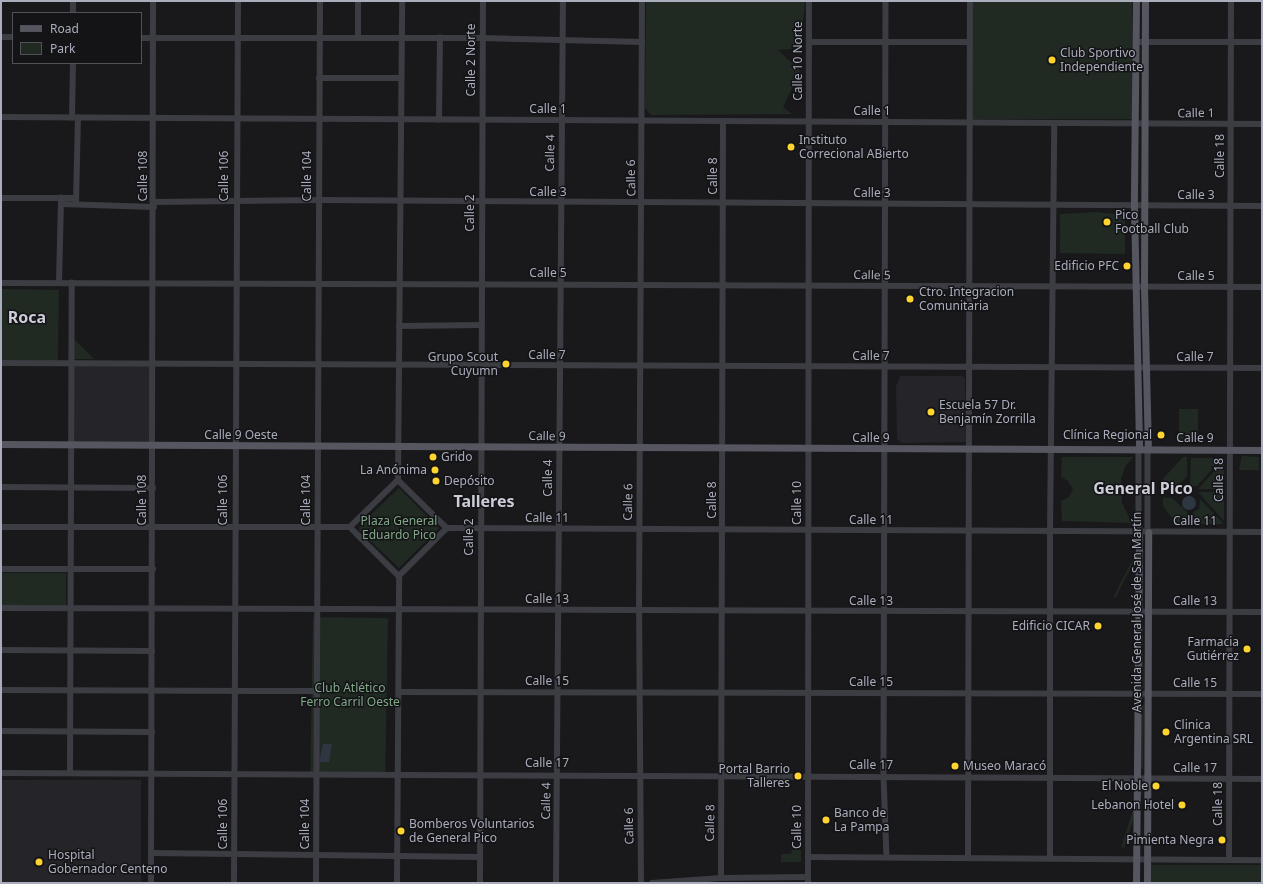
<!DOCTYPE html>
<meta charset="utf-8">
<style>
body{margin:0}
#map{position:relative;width:1263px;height:884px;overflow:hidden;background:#19191c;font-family:"Noto Sans",sans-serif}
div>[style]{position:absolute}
.built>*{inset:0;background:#252529;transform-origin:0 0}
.green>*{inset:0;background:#202a23;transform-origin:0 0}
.water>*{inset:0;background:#2d3641}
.round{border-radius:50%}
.minor>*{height:5.5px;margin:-2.75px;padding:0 2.75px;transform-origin:2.75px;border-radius:2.75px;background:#3c3c43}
.major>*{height:7px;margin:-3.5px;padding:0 3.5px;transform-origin:3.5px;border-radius:3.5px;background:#555660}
.dots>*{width:11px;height:11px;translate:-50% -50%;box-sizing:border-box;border:2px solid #141417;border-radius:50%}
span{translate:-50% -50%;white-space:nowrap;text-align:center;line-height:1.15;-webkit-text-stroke:3px #141417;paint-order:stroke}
.poi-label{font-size:12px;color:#aaadbc}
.left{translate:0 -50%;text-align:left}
.right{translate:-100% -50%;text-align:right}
.street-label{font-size:12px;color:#aaadbc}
.park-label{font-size:12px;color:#80a988}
.district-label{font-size:16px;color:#cccdd8;font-weight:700}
.frame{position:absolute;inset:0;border:2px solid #aaadbc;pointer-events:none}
.legend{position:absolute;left:12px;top:12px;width:130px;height:52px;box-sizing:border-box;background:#141417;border:1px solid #505159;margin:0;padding:5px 7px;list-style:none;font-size:12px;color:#aaadbc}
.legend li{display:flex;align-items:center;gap:8px;height:20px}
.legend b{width:20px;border:1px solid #505159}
</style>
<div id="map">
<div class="built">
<i style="left:154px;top:362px;width:83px;height:82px;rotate:91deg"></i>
<i style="clip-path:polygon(900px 376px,963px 376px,965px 379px,966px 442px,901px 443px,897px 439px,896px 386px)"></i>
<i style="left:1px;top:780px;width:140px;height:103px"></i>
</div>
<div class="green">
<i style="clip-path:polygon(646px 1px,805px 1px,801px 42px,791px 49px,778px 50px,800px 71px,783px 107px,792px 114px,651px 115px,645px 108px)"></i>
<i style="left:972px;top:1px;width:160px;height:118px"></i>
<i style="clip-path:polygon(1096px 212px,1125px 215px,1125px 254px,1060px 253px,1060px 214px)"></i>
<i style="left:1px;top:289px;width:58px;height:71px;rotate:1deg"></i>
<i style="clip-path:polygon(73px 338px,94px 359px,71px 359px)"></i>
<i style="left:1179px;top:409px;width:19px;height:33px"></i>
<i style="clip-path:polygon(1242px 456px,1259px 457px,1259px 470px,1239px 470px)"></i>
<i style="clip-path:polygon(1062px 457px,1133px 457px,1125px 467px,1121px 479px,1122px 503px,1132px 523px,1062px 521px,1061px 501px,1069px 497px,1073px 489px,1068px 481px,1061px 477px)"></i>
<i style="clip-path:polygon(1183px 457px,1187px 457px,1187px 477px,1172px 490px,1163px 492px,1163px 479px)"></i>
<i style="clip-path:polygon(1191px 458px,1222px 458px,1197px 486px,1190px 486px)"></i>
<i style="clip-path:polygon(1224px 460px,1224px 489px,1198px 489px)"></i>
<i style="clip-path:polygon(399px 488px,439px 528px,399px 568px,359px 530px,360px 525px)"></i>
<i style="clip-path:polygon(1198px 492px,1224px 492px,1224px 521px)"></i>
<i style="clip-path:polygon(1163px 498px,1172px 498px,1189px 514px,1190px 524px,1180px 524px,1171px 517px,1163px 506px)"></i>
<i style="clip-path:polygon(1200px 499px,1223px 523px,1222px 524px,1192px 524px,1192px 513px,1199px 509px)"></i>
<i style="left:1143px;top:539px;width:2px;height:65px;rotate:27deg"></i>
<i style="left:1px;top:573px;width:65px;height:33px"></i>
<i style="left:313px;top:617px;width:75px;height:155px;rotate:1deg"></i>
<i style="clip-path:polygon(1142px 623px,1144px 688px,1142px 689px,1141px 688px)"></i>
<i style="clip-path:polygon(1142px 704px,1144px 705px,1143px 770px,1140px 767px)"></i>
<i style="left:1141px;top:786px;width:3px;height:64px;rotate:18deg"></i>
<i style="clip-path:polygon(792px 850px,801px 850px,801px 862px,781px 862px,781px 854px,791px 854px)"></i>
<i style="left:1146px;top:865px;width:116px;height:18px"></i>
</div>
<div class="water">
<i class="round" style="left:1182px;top:496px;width:14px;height:14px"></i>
<i style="clip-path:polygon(323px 744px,332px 744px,329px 762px,319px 762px)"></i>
</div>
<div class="minor">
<i style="left:886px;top:1px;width:775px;rotate:90.15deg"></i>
<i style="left:884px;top:776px;width:81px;rotate:87.9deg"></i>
<i style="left:73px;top:13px;width:12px;rotate:-90deg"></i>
<i style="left:1px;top:37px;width:12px"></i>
<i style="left:358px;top:37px;width:36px;rotate:-90deg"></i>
<i style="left:141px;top:38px;width:341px"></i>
<i style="left:482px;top:38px;width:160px;rotate:1.4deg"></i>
<i style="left:809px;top:42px;width:160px"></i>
<i style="left:1136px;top:42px;width:126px"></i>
<i style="left:319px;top:78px;width:82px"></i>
<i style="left:1px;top:117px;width:1261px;rotate:0.32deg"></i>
<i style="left:72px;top:118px;width:55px;rotate:-89deg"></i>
<i style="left:439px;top:120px;width:82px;rotate:-89.3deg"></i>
<i style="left:1px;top:198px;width:75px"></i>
<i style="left:154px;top:202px;width:164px;rotate:-0.7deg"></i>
<i style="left:318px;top:200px;width:944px;rotate:0.36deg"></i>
<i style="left:61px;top:204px;width:93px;rotate:1.8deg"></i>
<i style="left:76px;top:204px;width:86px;rotate:-88.7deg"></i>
<i style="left:59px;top:282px;width:84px;rotate:-88.6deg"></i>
<i style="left:1px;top:283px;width:1261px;rotate:0.18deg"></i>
<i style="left:399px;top:326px;width:82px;rotate:-0.7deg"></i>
<i style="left:1px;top:363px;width:1261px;rotate:0.23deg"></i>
<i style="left:1139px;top:449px;width:83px;rotate:90deg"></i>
<i style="left:1148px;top:449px;width:83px;rotate:90deg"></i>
<i style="left:398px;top:480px;width:69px;rotate:44.4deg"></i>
<i style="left:447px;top:528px;width:815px;rotate:0.28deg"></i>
<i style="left:398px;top:480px;width:479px;rotate:-89.5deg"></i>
<i style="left:1px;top:487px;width:152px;rotate:0.4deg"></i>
<i style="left:1px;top:527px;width:349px"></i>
<i style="left:350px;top:527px;width:67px;rotate:-44.4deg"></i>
<i style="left:350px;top:527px;width:69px;rotate:45deg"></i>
<i style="left:1px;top:569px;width:152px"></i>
<i style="left:399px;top:576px;width:68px;rotate:-45deg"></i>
<i style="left:1px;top:608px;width:1261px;rotate:0.18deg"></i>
<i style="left:1px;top:650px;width:151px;rotate:0.4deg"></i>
<i style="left:1px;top:690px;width:315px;rotate:0.2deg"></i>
<i style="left:399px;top:692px;width:863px;rotate:0.13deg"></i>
<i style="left:1px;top:731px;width:151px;rotate:0.4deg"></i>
<i style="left:1px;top:773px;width:1261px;rotate:0.27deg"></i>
<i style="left:70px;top:773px;width:490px;rotate:-89.8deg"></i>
<i style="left:151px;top:853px;width:329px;rotate:0.7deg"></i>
<i style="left:808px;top:857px;width:454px;rotate:0.4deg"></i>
<i style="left:968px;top:857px;width:856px;rotate:-89.87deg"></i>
<i style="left:1050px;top:858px;width:326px;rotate:-90deg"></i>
<i style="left:1050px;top:532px;width:408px;rotate:-89.4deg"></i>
<i style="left:1229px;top:860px;width:859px;rotate:-89.87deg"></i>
<i style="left:721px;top:878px;width:756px;rotate:-89.85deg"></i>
<i style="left:151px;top:883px;width:882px;rotate:-89.87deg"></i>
<i style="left:234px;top:883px;width:882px;rotate:-89.74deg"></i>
<i style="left:316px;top:883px;width:882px;rotate:-89.74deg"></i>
<i style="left:397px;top:883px;width:307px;rotate:-89.6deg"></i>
<i style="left:480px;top:883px;width:882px;rotate:-89.81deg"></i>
<i style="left:556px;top:883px;width:882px;rotate:-89.55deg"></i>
<i style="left:641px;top:883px;width:272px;rotate:-90.4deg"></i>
<i style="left:639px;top:611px;width:610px;rotate:-89.72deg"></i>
<i style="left:652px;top:883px;width:69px;rotate:-4.1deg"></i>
<i style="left:721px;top:878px;width:87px;rotate:-0.7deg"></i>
<i style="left:808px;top:883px;width:882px;rotate:-89.94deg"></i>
</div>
<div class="major">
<i style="left:1136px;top:1px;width:205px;rotate:90.6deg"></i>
<i style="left:1134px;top:206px;width:243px;rotate:88.8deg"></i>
<i style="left:1145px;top:1px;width:286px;rotate:90.2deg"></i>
<i style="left:1144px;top:287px;width:162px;rotate:88.6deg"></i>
<i style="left:1px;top:444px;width:1261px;rotate:0.27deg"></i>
<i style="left:1136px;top:883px;width:351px;rotate:-89.5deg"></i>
<i style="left:1147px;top:883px;width:351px;rotate:-89.8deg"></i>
</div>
<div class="dots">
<i style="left:1052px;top:60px;background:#ffd42e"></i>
<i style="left:791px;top:147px;background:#ffd42e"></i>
<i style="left:1107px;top:222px;background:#ffd42e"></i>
<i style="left:1127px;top:266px;background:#ffd42e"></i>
<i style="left:910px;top:299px;background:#ffd42e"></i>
<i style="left:506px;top:364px;background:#ffd42e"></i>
<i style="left:931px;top:412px;background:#ffd42e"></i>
<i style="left:1161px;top:435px;background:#ffd42e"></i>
<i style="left:433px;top:457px;background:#ffd42e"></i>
<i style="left:435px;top:470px;background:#ffd42e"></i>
<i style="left:436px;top:481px;background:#ffd42e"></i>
<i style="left:1098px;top:626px;background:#ffd42e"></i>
<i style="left:1247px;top:649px;background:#ffd42e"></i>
<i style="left:1166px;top:732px;background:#ffd42e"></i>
<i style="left:955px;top:766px;background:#ffd42e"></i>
<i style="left:798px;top:776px;background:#ffd42e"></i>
<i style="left:1156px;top:786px;background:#ffd42e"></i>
<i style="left:1182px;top:805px;background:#ffd42e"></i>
<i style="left:826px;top:820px;background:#ffd42e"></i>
<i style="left:401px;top:831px;background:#ffd42e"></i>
<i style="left:1222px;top:840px;background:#ffd42e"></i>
<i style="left:39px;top:862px;background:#ffd42e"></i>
</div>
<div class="poi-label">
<span class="left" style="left:1060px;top:60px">Club Sportivo<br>Independiente</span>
<span class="left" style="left:799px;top:147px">Instituto<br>Correcional ABierto</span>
<span class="left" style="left:1115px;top:222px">Pico<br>Football Club</span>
<span class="right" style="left:1119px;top:266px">Edificio PFC</span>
<span class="left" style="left:919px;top:299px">Ctro. Integracion<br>Comunitaria</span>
<span class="right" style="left:498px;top:364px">Grupo Scout<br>Cuyumn</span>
<span class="left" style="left:939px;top:412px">Escuela 57 Dr.<br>Benjamín Zorrilla</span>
<span class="right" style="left:1152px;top:435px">Clínica Regional</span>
<span class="left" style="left:441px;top:457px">Grido</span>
<span class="right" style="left:427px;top:470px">La Anónima</span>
<span class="left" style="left:444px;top:481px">Depósito</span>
<span class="right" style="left:1090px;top:626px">Edificio CICAR</span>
<span class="right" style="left:1239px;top:649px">Farmacia<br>Gutiérrez</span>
<span class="left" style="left:1174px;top:732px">Clinica<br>Argentina SRL</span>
<span class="left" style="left:963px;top:766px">Museo Maracó</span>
<span class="right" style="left:790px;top:776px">Portal Barrio<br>Talleres</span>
<span class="right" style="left:1148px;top:786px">El Noble</span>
<span class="right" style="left:1174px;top:805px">Lebanon Hotel</span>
<span class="left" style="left:834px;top:820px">Banco de<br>La Pampa</span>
<span class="left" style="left:409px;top:831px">Bomberos Voluntarios<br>de General Pico</span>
<span class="right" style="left:1214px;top:840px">Pimienta Negra</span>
<span class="left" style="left:48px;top:862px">Hospital<br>Gobernador Centeno</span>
</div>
<div class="street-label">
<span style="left:471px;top:60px;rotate:-90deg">Calle 2 Norte</span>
<span style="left:798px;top:61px;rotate:-90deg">Calle 10 Norte</span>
<span style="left:548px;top:109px">Calle 1</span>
<span style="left:872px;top:111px">Calle 1</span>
<span style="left:1196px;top:113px;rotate:-1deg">Calle 1</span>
<span style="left:550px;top:153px;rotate:-89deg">Calle 4</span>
<span style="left:1220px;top:156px;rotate:-90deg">Calle 18</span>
<span style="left:143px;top:176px;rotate:-90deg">Calle 108</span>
<span style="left:224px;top:176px;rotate:-90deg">Calle 106</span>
<span style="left:307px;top:176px;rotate:-90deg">Calle 104</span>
<span style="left:713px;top:176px;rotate:-90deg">Calle 8</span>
<span style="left:631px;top:178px;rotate:-91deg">Calle 6</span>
<span style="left:548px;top:192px">Calle 3</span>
<span style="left:872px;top:193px">Calle 3</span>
<span style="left:1196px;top:195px">Calle 3</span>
<span style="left:470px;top:213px;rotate:-90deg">Calle 2</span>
<span style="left:548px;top:273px">Calle 5</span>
<span style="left:872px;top:275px;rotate:1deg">Calle 5</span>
<span style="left:1196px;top:276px">Calle 5</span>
<span style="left:547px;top:355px">Calle 7</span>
<span style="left:871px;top:356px">Calle 7</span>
<span style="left:1195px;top:357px">Calle 7</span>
<span style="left:241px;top:435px">Calle 9 Oeste</span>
<span style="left:547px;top:436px;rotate:1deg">Calle 9</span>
<span style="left:871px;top:438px">Calle 9</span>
<span style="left:1195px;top:438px">Calle 9</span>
<span style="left:548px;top:478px;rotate:-90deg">Calle 4</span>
<span style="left:1219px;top:480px;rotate:-90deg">Calle 18</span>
<span style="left:142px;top:500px;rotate:-90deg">Calle 108</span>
<span style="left:223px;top:500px;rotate:-90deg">Calle 106</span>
<span style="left:306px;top:500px;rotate:-90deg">Calle 104</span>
<span style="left:712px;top:500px;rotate:-90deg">Calle 8</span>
<span style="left:628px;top:502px;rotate:-89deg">Calle 6</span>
<span style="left:797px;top:503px;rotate:-90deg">Calle 10</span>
<span style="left:547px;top:518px">Calle 11</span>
<span style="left:871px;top:520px">Calle 11</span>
<span style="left:1195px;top:521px">Calle 11</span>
<span style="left:469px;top:537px;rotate:-90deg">Calle 2</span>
<span style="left:547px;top:599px">Calle 13</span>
<span style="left:871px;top:601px">Calle 13</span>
<span style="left:1195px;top:601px">Calle 13</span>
<span style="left:1137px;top:612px;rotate:-90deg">Avenida General José de San Martín</span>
<span style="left:547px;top:681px">Calle 15</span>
<span style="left:871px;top:682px">Calle 15</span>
<span style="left:1195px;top:683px">Calle 15</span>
<span style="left:547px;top:763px">Calle 17</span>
<span style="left:871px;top:765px">Calle 17</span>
<span style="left:1195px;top:768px">Calle 17</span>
<span style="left:546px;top:801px;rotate:-89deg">Calle 4</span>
<span style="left:1218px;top:804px;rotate:-90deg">Calle 18</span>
<span style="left:710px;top:823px;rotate:-89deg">Calle 8</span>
<span style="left:223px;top:824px;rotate:-90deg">Calle 106</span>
<span style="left:305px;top:824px;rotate:-90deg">Calle 104</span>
<span style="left:629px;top:826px;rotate:-91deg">Calle 6</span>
<span style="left:797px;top:827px;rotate:-90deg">Calle 10</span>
</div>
<div class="park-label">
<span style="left:399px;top:528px">Plaza General<br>Eduardo Pico</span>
<span style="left:350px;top:695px">Club Atlético<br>Ferro Carril Oeste</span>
</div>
<div class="district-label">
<span style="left:27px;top:317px">Roca</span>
<span style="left:1143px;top:488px">General Pico</span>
<span style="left:484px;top:501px">Talleres</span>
</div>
<div class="frame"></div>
<ul class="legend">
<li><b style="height:5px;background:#555660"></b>Road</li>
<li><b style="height:11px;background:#202a23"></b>Park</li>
</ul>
</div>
